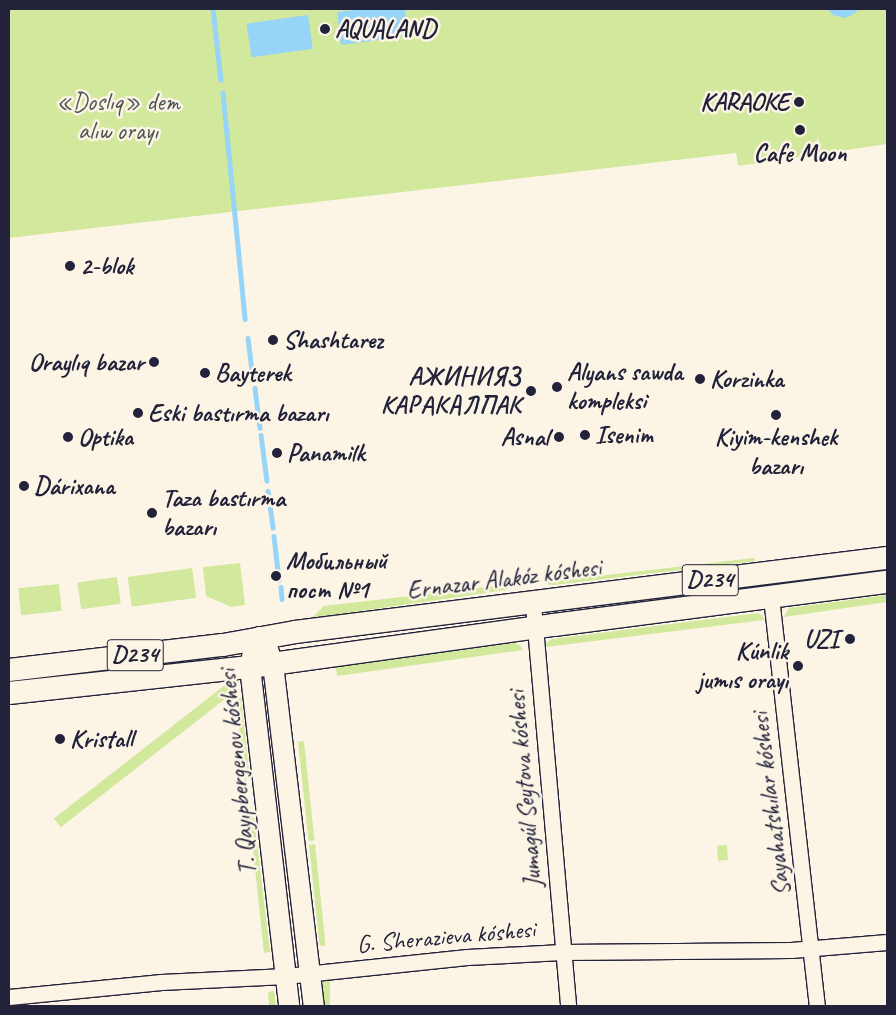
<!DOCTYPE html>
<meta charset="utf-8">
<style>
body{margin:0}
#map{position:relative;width:896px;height:1015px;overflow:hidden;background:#fcf5e5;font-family:Caveat,sans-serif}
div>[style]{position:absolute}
.green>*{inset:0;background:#d2e89d;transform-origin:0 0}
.water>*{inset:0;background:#97d5f8;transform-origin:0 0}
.stream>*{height:4.5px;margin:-2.25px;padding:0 2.25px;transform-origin:2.25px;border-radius:2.25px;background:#97d5f8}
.roads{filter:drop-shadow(1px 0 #22223b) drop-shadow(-1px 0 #22223b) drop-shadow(0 1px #22223b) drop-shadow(0 -1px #22223b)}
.street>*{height:15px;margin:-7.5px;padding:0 7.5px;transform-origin:7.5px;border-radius:7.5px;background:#fcf5e5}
.secondary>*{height:20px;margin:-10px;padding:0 10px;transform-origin:10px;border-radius:10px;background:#fcf5e5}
.primary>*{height:22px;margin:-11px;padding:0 11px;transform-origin:11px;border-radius:11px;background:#fcf5e5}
.dots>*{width:14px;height:14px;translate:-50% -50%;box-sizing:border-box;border:2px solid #fcf5e5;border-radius:50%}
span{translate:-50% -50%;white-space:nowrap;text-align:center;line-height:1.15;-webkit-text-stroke:5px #fcf5e5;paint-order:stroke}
.shield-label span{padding:1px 4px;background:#fcf5e5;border:1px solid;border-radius:4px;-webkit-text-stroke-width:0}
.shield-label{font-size:24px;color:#22223b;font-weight:700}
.poi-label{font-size:25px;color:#22223b;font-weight:700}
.left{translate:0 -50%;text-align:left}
.right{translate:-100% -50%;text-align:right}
.park-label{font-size:25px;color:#4e5454}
.street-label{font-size:25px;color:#22223b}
.frame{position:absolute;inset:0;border:10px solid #22223b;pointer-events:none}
</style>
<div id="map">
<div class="green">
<i style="clip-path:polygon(9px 9px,887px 9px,887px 144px,738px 166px,736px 153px,9px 238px)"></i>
<i style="clip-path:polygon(754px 558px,755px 561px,554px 585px,549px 585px,546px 582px)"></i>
<i style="clip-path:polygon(240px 563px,245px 605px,231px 607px,206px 596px,203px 567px)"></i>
<i style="left:192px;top:568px;width:30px;height:65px;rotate:82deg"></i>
<i style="left:117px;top:577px;width:27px;height:40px;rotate:82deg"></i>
<i style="left:59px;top:584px;width:27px;height:41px;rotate:84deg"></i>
<i style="clip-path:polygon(513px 584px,506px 590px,312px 618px,324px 606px)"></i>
<i style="clip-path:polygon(887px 595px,887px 602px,784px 617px,789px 608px)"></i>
<i style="clip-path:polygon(758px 613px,763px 616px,764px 620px,546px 647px,547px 642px,552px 639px)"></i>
<i style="clip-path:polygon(513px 643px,520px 645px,523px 650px,337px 676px,336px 667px)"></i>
<i style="left:225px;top:685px;width:11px;height:217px;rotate:52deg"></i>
<i style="clip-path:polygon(241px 698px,249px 771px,245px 783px,236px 699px)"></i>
<i style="left:304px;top:741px;width:100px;height:6px;rotate:84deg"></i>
<i style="clip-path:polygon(249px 811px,254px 818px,270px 952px,264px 953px)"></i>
<i style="left:315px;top:844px;width:102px;height:6px;rotate:84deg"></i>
<i style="left:727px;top:845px;width:15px;height:10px;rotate:86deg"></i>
<i style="left:323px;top:980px;width:7px;height:26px"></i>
<i style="clip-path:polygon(274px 991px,276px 1006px,269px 1006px,268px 992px)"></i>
</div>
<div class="water">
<i style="clip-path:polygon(364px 9px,405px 9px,408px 36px,341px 45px,337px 12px)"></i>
<i style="clip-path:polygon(827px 9px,859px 9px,854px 14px,844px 18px,833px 15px)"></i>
<i style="left:308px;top:15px;width:34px;height:62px;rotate:82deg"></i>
</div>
<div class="stream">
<i style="left:213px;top:9px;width:71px;rotate:83.6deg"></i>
<i style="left:223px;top:93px;width:227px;rotate:84.4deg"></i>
<i style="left:248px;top:338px;width:32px;rotate:83deg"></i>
<i style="left:255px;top:388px;width:40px;rotate:82.9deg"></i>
<i style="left:261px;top:435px;width:46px;rotate:82.6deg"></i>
<i style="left:268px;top:491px;width:37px;rotate:82deg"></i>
<i style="left:274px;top:536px;width:44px;rotate:83.5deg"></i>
<i style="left:281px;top:587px;width:12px;rotate:85deg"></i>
</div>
<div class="roads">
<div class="street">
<i style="left:771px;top:597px;width:412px;rotate:83.6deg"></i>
<i style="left:533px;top:604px;width:404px;rotate:85deg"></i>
<i style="left:9px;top:997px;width:153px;rotate:-5.6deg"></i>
<i style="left:161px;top:982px;width:125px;rotate:-2.7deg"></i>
<i style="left:286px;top:976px;width:182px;rotate:-6deg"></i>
<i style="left:467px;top:957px;width:95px;rotate:-3deg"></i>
<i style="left:562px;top:952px;width:229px;rotate:-0.5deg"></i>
<i style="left:791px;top:950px;width:96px;rotate:-4.8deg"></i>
</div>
<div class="secondary">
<i style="left:260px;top:637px;width:15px;rotate:58deg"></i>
<i style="left:268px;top:650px;width:15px;rotate:70deg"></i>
<i style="left:273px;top:664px;width:344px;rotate:83.2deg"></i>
<i style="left:260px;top:637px;width:17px;rotate:115deg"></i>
<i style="left:253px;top:652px;width:15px;rotate:101deg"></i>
<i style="left:250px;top:667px;width:341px;rotate:83.4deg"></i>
</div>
<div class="primary">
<i style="left:9px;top:670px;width:215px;rotate:-6.7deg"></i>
<i style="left:223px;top:645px;width:73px;rotate:-10.2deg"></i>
<i style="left:295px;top:632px;width:597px;rotate:-7.13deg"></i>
<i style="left:9px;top:693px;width:242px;rotate:-6.2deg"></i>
<i style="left:250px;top:667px;width:307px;rotate:-7.9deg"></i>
<i style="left:554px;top:625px;width:336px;rotate:-7.4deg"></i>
</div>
</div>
<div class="dots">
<i style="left:325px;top:29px;background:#22223b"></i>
<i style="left:799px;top:102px;background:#22223b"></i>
<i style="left:800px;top:130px;background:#22223b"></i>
<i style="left:70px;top:266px;background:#22223b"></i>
<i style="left:273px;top:340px;background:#22223b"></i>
<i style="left:154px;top:362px;background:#22223b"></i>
<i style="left:205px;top:373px;background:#22223b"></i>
<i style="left:700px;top:379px;background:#22223b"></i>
<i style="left:557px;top:387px;background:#22223b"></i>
<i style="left:531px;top:391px;background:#22223b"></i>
<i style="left:138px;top:413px;background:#22223b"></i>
<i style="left:776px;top:415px;background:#22223b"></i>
<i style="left:585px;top:435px;background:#22223b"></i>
<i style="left:68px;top:437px;background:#22223b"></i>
<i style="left:559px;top:437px;background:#22223b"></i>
<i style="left:277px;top:453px;background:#22223b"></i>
<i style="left:24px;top:486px;background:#22223b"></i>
<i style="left:152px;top:513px;background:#22223b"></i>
<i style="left:276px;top:576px;background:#22223b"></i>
<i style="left:850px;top:639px;background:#22223b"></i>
<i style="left:798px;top:666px;background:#22223b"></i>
<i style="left:60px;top:739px;background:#22223b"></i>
</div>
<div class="shield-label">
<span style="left:710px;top:580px">D234</span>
<span style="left:135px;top:655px">D234</span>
</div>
<div class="poi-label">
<span class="left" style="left:335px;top:29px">AQUALAND</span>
<span class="right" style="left:789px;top:102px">KARAOKE</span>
<span style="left:800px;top:153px">Cafe Moon</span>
<span class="left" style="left:80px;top:266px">2-blok</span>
<span class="left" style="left:283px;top:340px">Shashtarez</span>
<span class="right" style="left:144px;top:362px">Oraylıq bazar</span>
<span class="left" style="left:215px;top:373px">Bayterek</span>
<span class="left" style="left:567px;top:387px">Alyans sawda<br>kompleksi</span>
<span class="right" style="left:521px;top:391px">АЖИНИЯЗ<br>КАРАКАЛПАК</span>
<span class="left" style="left:710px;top:379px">Korzinka</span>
<span class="left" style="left:148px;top:413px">Eski bastırma bazarı</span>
<span class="left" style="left:595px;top:435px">Isenim</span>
<span class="left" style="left:78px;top:437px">Optika</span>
<span class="right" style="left:549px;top:437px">Asnal</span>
<span style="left:776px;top:452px">Kiyim-kenshek<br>bazarı</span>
<span class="left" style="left:287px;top:453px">Panamilk</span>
<span class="left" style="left:34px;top:486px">Dárixana</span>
<span class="left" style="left:162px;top:513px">Taza bastırma<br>bazarı</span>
<span class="left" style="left:286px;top:576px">Мобильный<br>пост №1</span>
<span class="right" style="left:839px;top:639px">UZI</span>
<span class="right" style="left:788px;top:666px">Kúnlik<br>jumıs orayı</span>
<span class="left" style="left:70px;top:739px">Kristall</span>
</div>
<div class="park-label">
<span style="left:118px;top:117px">«Doslıq» dem<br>alıw orayı</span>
</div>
<div class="street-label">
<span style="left:504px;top:579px;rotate:-7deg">Ernazar Alakóz kóshesi</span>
<span style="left:238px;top:772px;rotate:-96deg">T. Qayıpbergenov kóshesi</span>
<span style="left:525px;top:789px;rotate:-95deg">Jumagúl Seytova kóshesi</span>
<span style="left:771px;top:804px;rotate:-97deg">Sayahatshılar kóshesi</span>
<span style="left:446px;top:937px;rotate:-5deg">G. Sherazieva kóshesi</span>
</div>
<div class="frame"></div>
</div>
